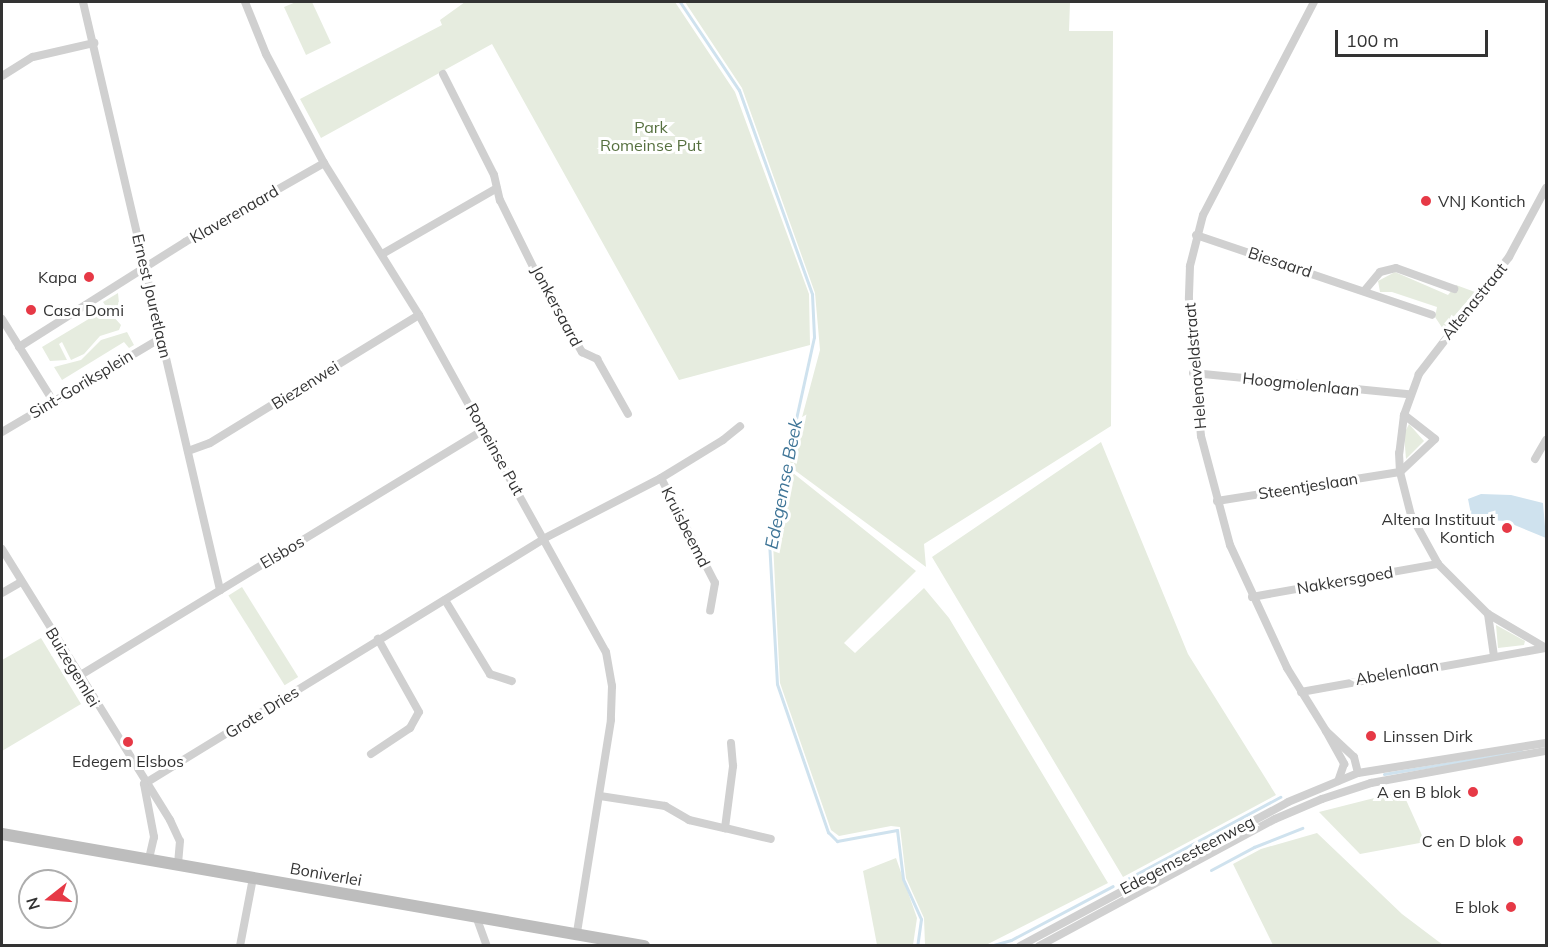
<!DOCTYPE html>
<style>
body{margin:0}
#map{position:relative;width:1548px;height:947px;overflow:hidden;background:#fff;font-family:Mulish,sans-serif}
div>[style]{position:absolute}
.green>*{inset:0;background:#e6ecdf;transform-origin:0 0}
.water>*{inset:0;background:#cfe2ee}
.stream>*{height:3px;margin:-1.5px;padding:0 1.5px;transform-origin:1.5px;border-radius:1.5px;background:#cfe2ee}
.minor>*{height:8px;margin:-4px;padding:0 4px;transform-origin:4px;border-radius:4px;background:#d0d0d0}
.secondary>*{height:12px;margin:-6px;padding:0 6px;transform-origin:6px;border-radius:6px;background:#bdbdbd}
.dots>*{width:16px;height:16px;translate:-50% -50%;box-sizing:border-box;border:3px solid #fff;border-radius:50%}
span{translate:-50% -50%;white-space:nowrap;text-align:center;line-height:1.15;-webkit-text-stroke:6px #fff;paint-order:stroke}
.park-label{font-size:16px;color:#56703f}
.poi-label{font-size:16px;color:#333}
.left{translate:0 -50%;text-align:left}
.right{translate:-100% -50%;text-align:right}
.street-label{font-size:16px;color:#333}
.water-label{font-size:18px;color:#3f7597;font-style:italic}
.frame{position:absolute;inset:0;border:3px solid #333;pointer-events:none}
.north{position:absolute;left:18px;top:869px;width:60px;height:60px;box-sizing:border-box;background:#fff;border:2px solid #adadad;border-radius:50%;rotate:253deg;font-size:16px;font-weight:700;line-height:24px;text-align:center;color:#333}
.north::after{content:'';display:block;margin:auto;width:21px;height:27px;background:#e63946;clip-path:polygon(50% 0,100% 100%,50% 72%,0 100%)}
.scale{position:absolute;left:1335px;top:30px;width:153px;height:27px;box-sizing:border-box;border:3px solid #333;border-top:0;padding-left:8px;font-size:18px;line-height:21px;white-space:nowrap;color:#333;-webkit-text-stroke:4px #fff;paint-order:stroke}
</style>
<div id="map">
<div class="green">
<i style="clip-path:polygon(296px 2px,312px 2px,331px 43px,306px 55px,284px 7px)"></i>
<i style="clip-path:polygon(465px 2px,675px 2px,735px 92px,809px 294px,810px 345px,679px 380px,492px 44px,321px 138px,300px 99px,442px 25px,440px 20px)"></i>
<i style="clip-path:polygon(685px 2px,1070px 2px,1069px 31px,1113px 31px,1111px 426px,924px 544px,926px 567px,789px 466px,820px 350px,815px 293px,742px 88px)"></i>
<i style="clip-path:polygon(1395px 272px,1448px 295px,1456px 285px,1475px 292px,1443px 329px,1435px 317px,1437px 307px,1392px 292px,1380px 292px,1378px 281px)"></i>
<i style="clip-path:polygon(118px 293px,119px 303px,112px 315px,121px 325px,119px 330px,100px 336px,84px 354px,71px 360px,62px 342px,59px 344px,67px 360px,50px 361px,42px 347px,107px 308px,103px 302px)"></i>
<i style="clip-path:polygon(127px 332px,134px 345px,129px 348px,124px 342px,62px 380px,54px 367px,81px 360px,101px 340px)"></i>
<i style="clip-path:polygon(1409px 424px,1424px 441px,1406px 459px,1404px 434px)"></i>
<i style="clip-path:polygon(1101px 442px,1188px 654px,1276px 795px,1123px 877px,932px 557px)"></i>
<i style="clip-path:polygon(788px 469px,916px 571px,844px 643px,855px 653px,924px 588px,949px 618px,1108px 883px,986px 945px,925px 945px,924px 918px,906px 878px,900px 827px,891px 826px,839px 836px,831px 830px,780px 683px,773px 543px)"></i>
<i style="left:242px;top:587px;width:106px;height:16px;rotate:58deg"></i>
<i style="clip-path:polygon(1496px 625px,1525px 641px,1524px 645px,1498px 648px)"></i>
<i style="clip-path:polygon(41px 638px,81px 704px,2px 751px,2px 660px)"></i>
<i style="clip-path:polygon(1402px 791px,1425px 842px,1360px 854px,1319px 812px)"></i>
<i style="clip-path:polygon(1317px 833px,1402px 914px,1443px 945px,1273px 945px,1233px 864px,1261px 849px)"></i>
<i style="clip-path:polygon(896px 858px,917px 918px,913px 945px,877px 945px,863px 871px)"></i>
</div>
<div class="water">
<i style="clip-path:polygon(1481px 494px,1511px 495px,1543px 503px,1546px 538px,1505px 521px,1472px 519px,1468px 499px)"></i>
</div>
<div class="stream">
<i style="left:680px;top:2px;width:106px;rotate:56.2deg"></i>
<i style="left:739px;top:90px;width:217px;rotate:70.3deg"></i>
<i style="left:812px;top:294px;width:43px;rotate:87.3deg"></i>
<i style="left:814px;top:337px;width:209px;rotate:102.4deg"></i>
<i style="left:769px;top:541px;width:143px;rotate:86.8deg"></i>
<i style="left:777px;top:684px;width:157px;rotate:71deg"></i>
<i style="left:828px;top:832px;width:13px;rotate:45deg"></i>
<i style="left:837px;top:841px;width:61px;rotate:-10.4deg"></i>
<i style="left:897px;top:830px;width:49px;rotate:83deg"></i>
<i style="left:903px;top:879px;width:44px;rotate:65.8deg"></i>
<i style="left:921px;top:919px;width:27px;rotate:98deg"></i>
<i style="left:1384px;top:774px;width:139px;rotate:-9.5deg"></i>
<i style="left:1211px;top:870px;width:49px;rotate:-28.1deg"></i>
<i style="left:1254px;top:847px;width:52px;rotate:-21.6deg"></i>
<i style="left:1127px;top:879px;width:174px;rotate:-28.2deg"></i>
<i style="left:990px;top:946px;width:22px;rotate:-16deg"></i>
<i style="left:1011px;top:940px;width:115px;rotate:-27.9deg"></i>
</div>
<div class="minor">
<i style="left:83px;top:2px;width:604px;rotate:76.88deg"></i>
<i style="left:245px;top:2px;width:56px;rotate:68deg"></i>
<i style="left:266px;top:54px;width:123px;rotate:62deg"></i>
<i style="left:324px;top:163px;width:179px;rotate:58deg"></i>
<i style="left:419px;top:315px;width:385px;rotate:61deg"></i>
<i style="left:606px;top:652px;width:35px;rotate:80deg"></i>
<i style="left:612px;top:686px;width:34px;rotate:92deg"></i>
<i style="left:611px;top:720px;width:215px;rotate:99.1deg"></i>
<i style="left:1314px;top:2px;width:240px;rotate:117.5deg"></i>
<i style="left:1203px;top:215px;width:53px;rotate:104.3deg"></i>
<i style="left:1190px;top:266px;width:33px;rotate:92deg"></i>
<i style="left:1189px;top:299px;width:138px;rotate:85deg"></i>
<i style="left:1201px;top:436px;width:113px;rotate:75.1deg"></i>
<i style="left:1230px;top:545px;width:136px;rotate:65.1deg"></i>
<i style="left:1287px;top:668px;width:74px;rotate:58.2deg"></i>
<i style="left:1326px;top:731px;width:38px;rotate:43deg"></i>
<i style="left:1354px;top:757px;width:16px;rotate:76deg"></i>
<i style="left:443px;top:74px;width:113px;rotate:63.2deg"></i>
<i style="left:494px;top:175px;width:26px;rotate:77deg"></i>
<i style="left:500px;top:200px;width:99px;rotate:63.7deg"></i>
<i style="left:544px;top:289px;width:74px;rotate:58.9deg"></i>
<i style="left:582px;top:352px;width:17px;rotate:25deg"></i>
<i style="left:597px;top:359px;width:63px;rotate:60.6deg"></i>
<i style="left:2px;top:76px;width:36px;rotate:-32deg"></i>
<i style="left:33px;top:57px;width:63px;rotate:-12.9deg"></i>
<i style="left:1546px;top:188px;width:78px;rotate:118.2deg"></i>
<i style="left:1509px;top:257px;width:148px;rotate:127.6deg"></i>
<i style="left:1419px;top:374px;width:44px;rotate:110.1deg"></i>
<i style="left:1404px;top:415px;width:38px;rotate:97deg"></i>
<i style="left:1399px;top:453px;width:19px;rotate:87deg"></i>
<i style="left:1400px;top:472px;width:44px;rotate:75.7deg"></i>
<i style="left:1411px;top:515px;width:56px;rotate:61.1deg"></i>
<i style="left:1438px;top:564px;width:71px;rotate:45deg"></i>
<i style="left:1488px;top:614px;width:67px;rotate:30.4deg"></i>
<i style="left:1196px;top:235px;width:249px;rotate:18.7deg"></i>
<i style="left:384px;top:253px;width:130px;rotate:-29.9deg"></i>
<i style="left:1365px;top:290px;width:23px;rotate:-50deg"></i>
<i style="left:1380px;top:272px;width:16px;rotate:-14deg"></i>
<i style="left:1396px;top:268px;width:62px;rotate:19.9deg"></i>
<i style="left:2px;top:319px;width:97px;rotate:58.1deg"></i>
<i style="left:19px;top:347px;width:196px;rotate:-32.3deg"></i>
<i style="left:185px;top:242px;width:160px;rotate:-29.6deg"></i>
<i style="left:1193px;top:373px;width:217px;rotate:5.6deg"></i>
<i style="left:2px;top:432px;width:185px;rotate:-30.6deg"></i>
<i style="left:188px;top:451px;width:23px;rotate:-20deg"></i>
<i style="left:210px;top:443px;width:245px;rotate:-31.5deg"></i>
<i style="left:1535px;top:459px;width:22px;rotate:-60deg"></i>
<i style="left:661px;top:478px;width:118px;rotate:62.8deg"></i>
<i style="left:715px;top:583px;width:28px;rotate:100deg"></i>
<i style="left:1217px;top:501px;width:185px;rotate:-9deg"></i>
<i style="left:1400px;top:472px;width:48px;rotate:-43.3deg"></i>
<i style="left:1435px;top:439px;width:39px;rotate:-142deg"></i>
<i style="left:2px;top:549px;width:319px;rotate:58.2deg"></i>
<i style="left:170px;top:820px;width:23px;rotate:65deg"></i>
<i style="left:180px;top:841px;width:23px;rotate:95deg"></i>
<i style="left:2px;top:593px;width:22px;rotate:-30deg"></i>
<i style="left:1252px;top:597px;width:189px;rotate:-10.1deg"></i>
<i style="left:445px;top:600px;width:87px;rotate:58.7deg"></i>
<i style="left:490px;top:674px;width:23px;rotate:18deg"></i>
<i style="left:1488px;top:614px;width:42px;rotate:81.9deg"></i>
<i style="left:79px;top:676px;width:475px;rotate:-31.3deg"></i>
<i style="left:1301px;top:692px;width:248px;rotate:-10.2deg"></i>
<i style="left:1326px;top:731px;width:38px;rotate:61deg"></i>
<i style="left:1344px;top:764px;width:18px;rotate:109deg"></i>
<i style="left:371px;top:754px;width:47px;rotate:-33.7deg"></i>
<i style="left:410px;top:728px;width:18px;rotate:-61deg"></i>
<i style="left:419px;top:712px;width:84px;rotate:-119.3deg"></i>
<i style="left:144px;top:784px;width:470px;rotate:-31.5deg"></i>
<i style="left:545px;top:538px;width:131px;rotate:-27.3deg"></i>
<i style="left:661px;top:478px;width:73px;rotate:-31.5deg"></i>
<i style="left:723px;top:440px;width:22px;rotate:-39deg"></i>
<i style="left:144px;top:784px;width:54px;rotate:79.3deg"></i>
<i style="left:154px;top:837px;width:23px;rotate:103deg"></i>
<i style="left:600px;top:796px;width:66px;rotate:8.7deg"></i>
<i style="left:665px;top:806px;width:28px;rotate:30deg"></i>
<i style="left:689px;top:820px;width:37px;rotate:13deg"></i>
<i style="left:725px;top:828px;width:63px;rotate:-82.6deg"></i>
<i style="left:733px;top:766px;width:23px;rotate:-95deg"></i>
<i style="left:725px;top:828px;width:47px;rotate:13.4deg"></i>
<i style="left:477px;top:919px;width:29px;rotate:70deg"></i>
<i style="left:240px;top:946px;width:69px;rotate:-79.2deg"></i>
<i style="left:1020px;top:946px;width:304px;rotate:-28.2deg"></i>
<i style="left:1288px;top:802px;width:76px;rotate:-22.5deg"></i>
<i style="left:1358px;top:773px;width:190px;rotate:-9.1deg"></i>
<i style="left:1039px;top:946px;width:268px;rotate:-28.3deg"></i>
<i style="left:1275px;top:819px;width:51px;rotate:-23.1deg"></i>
<i style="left:1322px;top:799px;width:52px;rotate:-18.1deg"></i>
<i style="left:1371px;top:783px;width:178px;rotate:-10.4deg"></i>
</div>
<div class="secondary">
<i style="left:2px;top:834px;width:652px;rotate:9.9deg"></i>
</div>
<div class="dots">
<i style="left:1426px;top:201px;background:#e63946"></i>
<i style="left:89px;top:277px;background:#e63946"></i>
<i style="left:31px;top:310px;background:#e63946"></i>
<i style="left:1507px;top:528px;background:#e63946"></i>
<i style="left:1371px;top:736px;background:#e63946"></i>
<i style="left:128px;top:742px;background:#e63946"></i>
<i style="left:1473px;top:792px;background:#e63946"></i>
<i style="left:1518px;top:841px;background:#e63946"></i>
<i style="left:1511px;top:907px;background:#e63946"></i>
</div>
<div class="park-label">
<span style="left:651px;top:136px">Park<br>Romeinse Put</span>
</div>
<div class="poi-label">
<span class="left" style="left:1438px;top:201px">VNJ Kontich</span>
<span class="right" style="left:77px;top:277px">Kapa</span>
<span class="left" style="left:43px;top:310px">Casa Domi</span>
<span class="right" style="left:1495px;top:528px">Altena Instituut<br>Kontich</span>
<span class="left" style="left:1383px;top:736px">Linssen Dirk</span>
<span style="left:128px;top:761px">Edegem Elsbos</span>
<span class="right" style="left:1461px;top:792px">A en B blok</span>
<span class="right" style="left:1506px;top:841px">C en D blok</span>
<span class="right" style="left:1499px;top:907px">E blok</span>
</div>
<div class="street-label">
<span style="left:234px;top:214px;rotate:-30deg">Klaverenaard</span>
<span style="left:1280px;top:262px;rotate:18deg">Biesaard</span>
<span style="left:152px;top:296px;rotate:77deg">Ernest Jouretlaan</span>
<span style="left:1474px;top:301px;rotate:-51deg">Altenastraat</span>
<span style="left:557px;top:306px;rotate:62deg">Jonkersaard</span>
<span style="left:1195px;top:366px;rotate:-95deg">Helenaveldstraat</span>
<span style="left:81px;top:384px;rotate:-31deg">Sint-Goriksplein</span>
<span style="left:1301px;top:384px;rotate:6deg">Hoogmolenlaan</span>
<span style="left:305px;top:385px;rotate:-32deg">Biezenwei</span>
<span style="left:495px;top:449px;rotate:61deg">Romeinse Put</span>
<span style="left:1308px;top:486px;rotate:-9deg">Steentjeslaan</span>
<span style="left:686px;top:527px;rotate:63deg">Kruisbeemd</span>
<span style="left:282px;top:552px;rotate:-31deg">Elsbos</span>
<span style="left:1345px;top:580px;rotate:-10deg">Nakkersgoed</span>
<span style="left:73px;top:667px;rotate:59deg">Buizegemlei</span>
<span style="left:1397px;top:672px;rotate:-10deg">Abelenlaan</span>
<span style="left:262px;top:712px;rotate:-32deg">Grote Dries</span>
<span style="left:1187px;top:855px;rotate:-28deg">Edegemsesteenweg</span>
<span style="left:326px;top:874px;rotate:10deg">Boniverlei</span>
</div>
<div class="water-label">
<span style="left:784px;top:484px;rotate:-79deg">Edegemse Beek</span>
</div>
<div class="frame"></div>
<div class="north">N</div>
<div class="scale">100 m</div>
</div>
